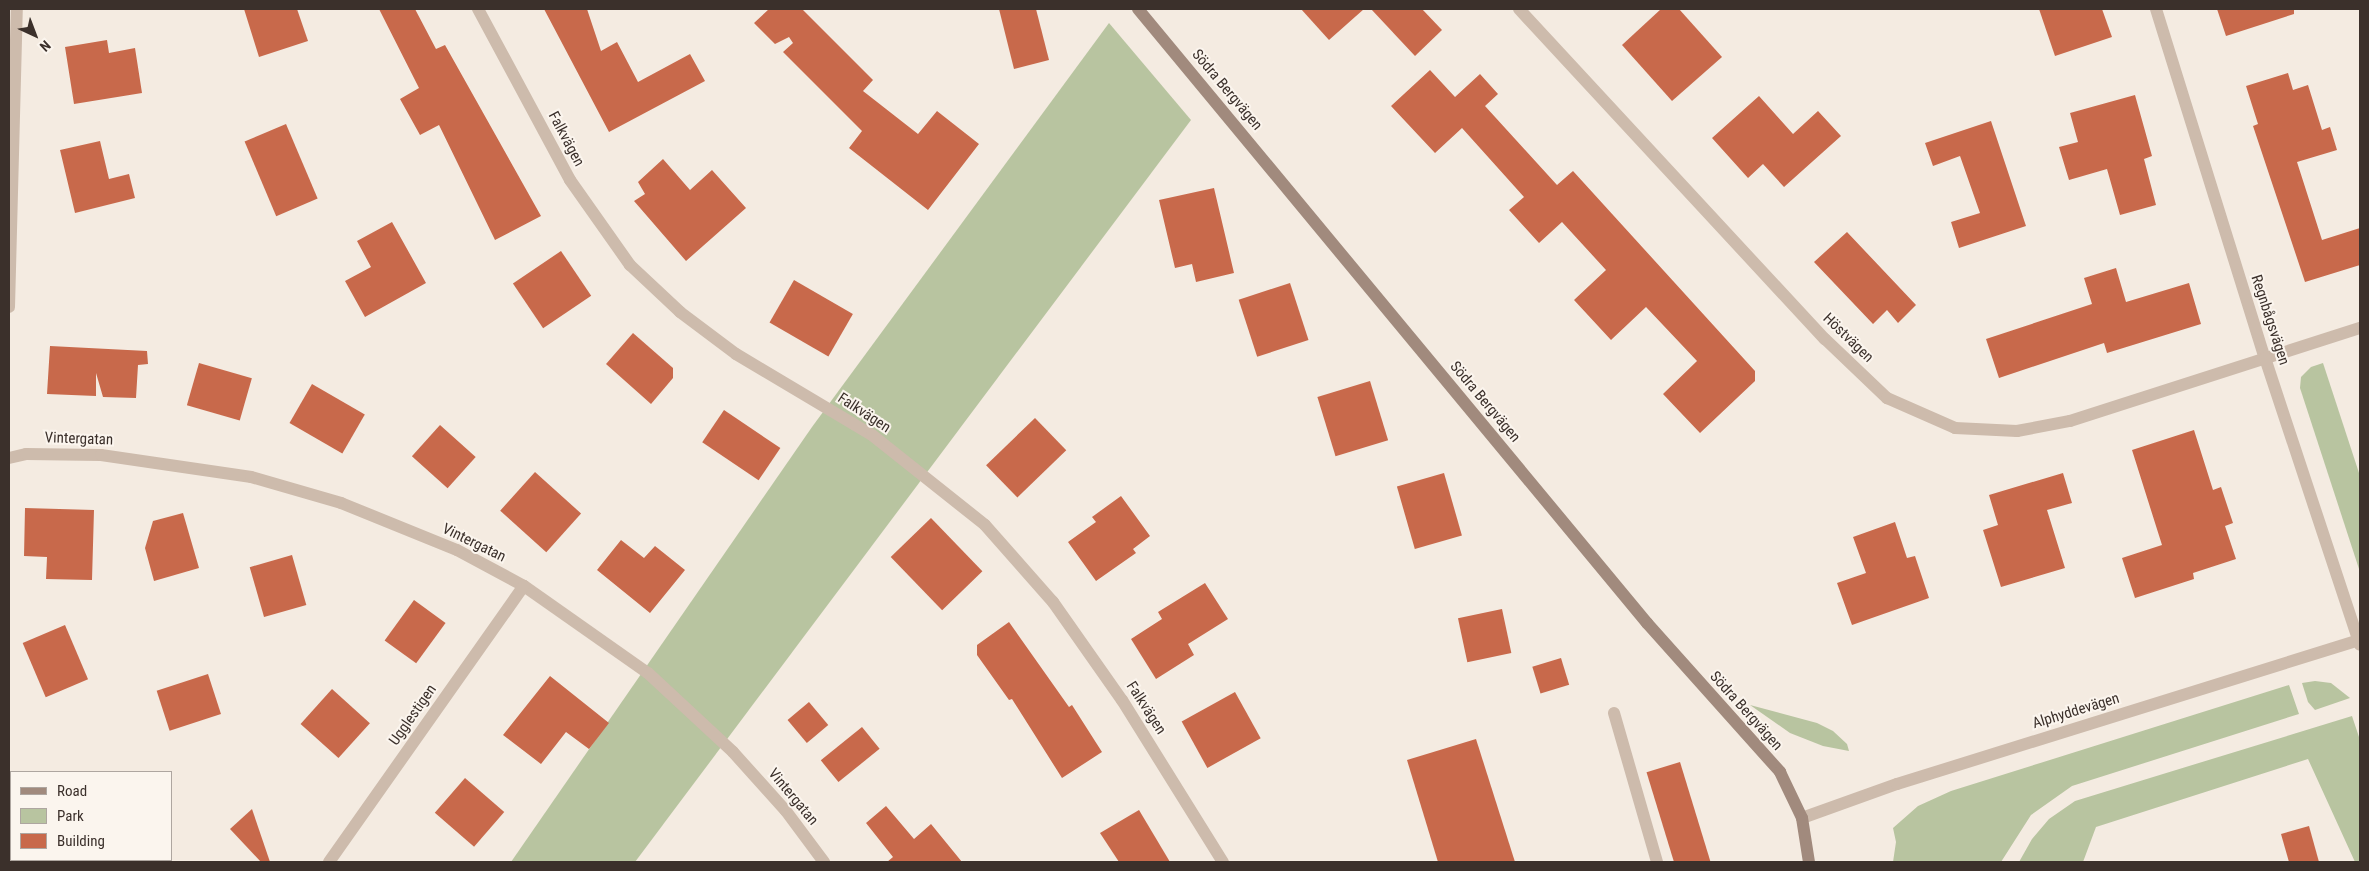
<!DOCTYPE html>
<meta charset="utf-8">
<style>
body{margin:0}
#map{position:relative;width:2369px;height:871px;overflow:hidden;background:#f4ebe1;font-family:"Roboto Condensed",sans-serif}
div>[style]{position:absolute}
.green>*{inset:0;background:#b8c4a0}
.building>*{inset:0;background:#c8694b;transform-origin:0 0}
.lane>*{height:12px;margin:-6px;padding:0 6px;transform-origin:6px;border-radius:6px;background:#cdbbac}
.street>*{height:12px;margin:-6px;padding:0 6px;transform-origin:6px;border-radius:6px;background:#cdbbac}
.secondary>*{height:12px;margin:-6px;padding:0 6px;transform-origin:6px;border-radius:6px;background:#a18a7d}
span{translate:-50% -50%;white-space:nowrap;text-align:center;line-height:1.15;-webkit-text-stroke:4px #fbf5ee;paint-order:stroke}
.street-label{font-size:15px;color:#3b302b}
.frame{position:absolute;inset:0;border:10px solid #3b302b;pointer-events:none}
.legend{position:absolute;left:10px;top:771px;width:162px;height:90px;box-sizing:border-box;background:#fbf5ee;border:1px solid #aea6a0;margin:0;padding:6px 9px;list-style:none;font-size:15px;color:#3b302b}
.legend li{display:flex;align-items:center;gap:10px;height:25px}
.legend b{width:25px;border:1px solid #aea6a0}
.north{position:absolute;left:10px;top:10px;width:50px;height:50px;-webkit-text-stroke:4px #fbf5ee;paint-order:stroke;rotate:137deg;font-size:14px;font-weight:700;line-height:20px;text-align:center;color:#3b302b}
.north::after{content:'';display:block;margin:auto;width:18px;height:22px;background:#3b302b;clip-path:polygon(50% 0,100% 100%,50% 72%,0 100%)}
</style>
<div id="map">
<div class="green">
<i style="clip-path:polygon(1109px 23px,1191px 120px,635px 862px,511px 862px,812px 427px)"></i>
<i style="clip-path:polygon(2323px 363px,2360px 476px,2360px 572px,2300px 388px,2301px 377px,2311px 367px)"></i>
<i style="clip-path:polygon(2315px 681px,2331px 683px,2350px 698px,2315px 710px,2308px 702px,2302px 683px)"></i>
<i style="clip-path:polygon(2289px 685px,2299px 714px,2072px 786px,2031px 815px,2001px 862px,1893px 862px,1896px 842px,1893px 828px,1918px 806px,1951px 791px)"></i>
<i style="clip-path:polygon(1750px 705px,1817px 723px,1833px 731px,1847px 744px,1849px 751px,1823px 746px,1790px 733px)"></i>
<i style="clip-path:polygon(2352px 716px,2360px 740px,2360px 862px,2355px 862px,2308px 759px,2096px 827px,2083px 862px,2019px 862px,2032px 839px,2049px 819px,2075px 801px)"></i>
</div>
<div class="building">
<i style="clip-path:polygon(244px 9px,297px 9px,308px 41px,259px 57px)"></i>
<i style="clip-path:polygon(379px 9px,415px 9px,436px 49px,445px 45px,541px 216px,495px 240px,439px 125px,420px 135px,400px 99px,419px 88px)"></i>
<i style="clip-path:polygon(544px 9px,587px 9px,601px 51px,617px 42px,638px 82px,690px 54px,705px 81px,609px 132px)"></i>
<i style="clip-path:polygon(769px 9px,802px 9px,873px 80px,863px 91px,918px 134px,937px 111px,979px 144px,928px 210px,849px 148px,862px 131px,783px 52px,793px 43px,789px 37px,775px 44px,754px 23px)"></i>
<i style="clip-path:polygon(999px 9px,1036px 9px,1049px 60px,1014px 69px)"></i>
<i style="clip-path:polygon(1301px 9px,1364px 9px,1329px 40px)"></i>
<i style="clip-path:polygon(1371px 9px,1422px 9px,1442px 30px,1415px 56px)"></i>
<i style="clip-path:polygon(1661px 9px,1679px 9px,1722px 57px,1672px 101px,1622px 45px)"></i>
<i style="clip-path:polygon(2039px 9px,2102px 9px,2112px 37px,2055px 56px)"></i>
<i style="clip-path:polygon(2217px 9px,2294px 9px,2294px 14px,2226px 36px)"></i>
<i style="clip-path:polygon(107px 40px,109px 53px,135px 48px,142px 93px,74px 104px,65px 47px)"></i>
<i style="clip-path:polygon(1430px 70px,1455px 97px,1480px 74px,1498px 94px,1485px 106px,1557px 185px,1573px 171px,1755px 371px,1755px 381px,1700px 433px,1663px 394px,1697px 361px,1646px 307px,1611px 340px,1574px 300px,1606px 270px,1562px 222px,1539px 243px,1509px 210px,1524px 197px,1462px 128px,1435px 153px,1391px 106px)"></i>
<i style="clip-path:polygon(2288px 73px,2293px 90px,2308px 85px,2322px 130px,2330px 127px,2337px 150px,2297px 162px,2322px 240px,2360px 228px,2360px 265px,2305px 282px,2253px 126px,2258px 124px,2246px 86px)"></i>
<i style="clip-path:polygon(2135px 95px,2152px 156px,2144px 159px,2156px 205px,2120px 215px,2107px 169px,2069px 180px,2059px 147px,2078px 142px,2070px 113px)"></i>
<i style="clip-path:polygon(1759px 96px,1793px 134px,1818px 111px,1841px 136px,1784px 187px,1763px 164px,1748px 178px,1712px 138px)"></i>
<i style="clip-path:polygon(1991px 121px,2026px 226px,1959px 248px,1951px 222px,1980px 213px,1960px 156px,1933px 166px,1925px 143px)"></i>
<i style="left:286px;top:124px;width:81px;height:45px;rotate:67deg"></i>
<i style="clip-path:polygon(100px 141px,109px 179px,129px 174px,135px 198px,75px 213px,60px 150px)"></i>
<i style="clip-path:polygon(663px 159px,690px 190px,712px 170px,746px 208px,686px 261px,634px 201px,645px 194px,638px 182px)"></i>
<i style="clip-path:polygon(1214px 188px,1234px 273px,1196px 282px,1192px 264px,1175px 268px,1159px 200px)"></i>
<i style="clip-path:polygon(392px 222px,426px 283px,365px 317px,345px 281px,371px 267px,357px 241px)"></i>
<i style="clip-path:polygon(1847px 232px,1916px 305px,1898px 323px,1887px 310px,1873px 324px,1814px 262px)"></i>
<i style="left:561px;top:251px;width:54px;height:58px;rotate:56deg"></i>
<i style="clip-path:polygon(2116px 268px,2126px 302px,2189px 283px,2201px 324px,2107px 353px,2104px 343px,1999px 378px,1986px 339px,2092px 304px,2084px 278px)"></i>
<i style="left:794px;top:280px;width:68px;height:49px;rotate:30deg"></i>
<i style="left:1290px;top:283px;width:60px;height:54px;rotate:72deg"></i>
<i style="clip-path:polygon(633px 333px,673px 368px,673px 378px,651px 404px,606px 364px)"></i>
<i style="clip-path:polygon(50px 346px,147px 351px,148px 364px,138px 365px,136px 398px,103px 397px,96px 373px,96px 396px,47px 394px)"></i>
<i style="left:199px;top:363px;width:55px;height:44px;rotate:16deg"></i>
<i style="left:1370px;top:381px;width:62px;height:55px;rotate:73deg"></i>
<i style="left:312px;top:384px;width:61px;height:45px;rotate:30deg"></i>
<i style="left:724px;top:410px;width:68px;height:39px;rotate:34deg"></i>
<i style="left:1035px;top:418px;width:45px;height:68px;rotate:46deg"></i>
<i style="left:440px;top:425px;width:48px;height:42px;rotate:42deg"></i>
<i style="clip-path:polygon(2194px 430px,2213px 490px,2221px 487px,2233px 523px,2225px 526px,2236px 559px,2193px 573px,2194px 579px,2135px 598px,2122px 558px,2162px 545px,2132px 450px)"></i>
<i style="left:535px;top:472px;width:62px;height:52px;rotate:42deg"></i>
<i style="left:1444px;top:473px;width:65px;height:49px;rotate:74deg"></i>
<i style="clip-path:polygon(2063px 473px,2072px 503px,2047px 510px,2065px 568px,2001px 587px,1983px 530px,1998px 525px,1989px 495px)"></i>
<i style="clip-path:polygon(1121px 496px,1150px 536px,1133px 549px,1136px 553px,1096px 581px,1068px 542px,1096px 522px,1092px 517px)"></i>
<i style="clip-path:polygon(25px 508px,94px 510px,92px 580px,46px 579px,47px 557px,24px 556px)"></i>
<i style="clip-path:polygon(183px 513px,199px 568px,154px 581px,145px 548px,153px 521px)"></i>
<i style="left:931px;top:518px;width:74px;height:56px;rotate:46deg"></i>
<i style="clip-path:polygon(1895px 522px,1907px 558px,1915px 556px,1929px 598px,1852px 625px,1837px 583px,1866px 573px,1853px 537px)"></i>
<i style="clip-path:polygon(621px 540px,644px 558px,655px 546px,685px 570px,650px 613px,597px 570px)"></i>
<i style="left:292px;top:555px;width:52px;height:44px;rotate:74deg"></i>
<i style="clip-path:polygon(1205px 583px,1228px 619px,1188px 644px,1194px 655px,1156px 679px,1131px 639px,1162px 619px,1158px 612px)"></i>
<i style="left:414px;top:600px;width:39px;height:50px;rotate:36deg"></i>
<i style="left:1502px;top:609px;width:45px;height:45px;rotate:78deg"></i>
<i style="clip-path:polygon(1009px 622px,1069px 707px,1072px 705px,1102px 752px,1062px 778px,1012px 699px,1009px 700px,977px 655px,977px 645px)"></i>
<i style="left:65px;top:625px;width:59px;height:46px;rotate:67deg"></i>
<i style="left:1561px;top:658px;width:28px;height:30px;rotate:73deg"></i>
<i style="left:208px;top:674px;width:42px;height:54px;rotate:72deg"></i>
<i style="clip-path:polygon(550px 676px,609px 723px,589px 749px,566px 732px,541px 764px,503px 735px)"></i>
<i style="left:332px;top:689px;width:51px;height:47px;rotate:42deg"></i>
<i style="left:1235px;top:692px;width:53px;height:61px;rotate:61deg"></i>
<i style="left:809px;top:702px;width:30px;height:28px;rotate:50deg"></i>
<i style="left:862px;top:727px;width:28px;height:53px;rotate:51deg"></i>
<i style="clip-path:polygon(1476px 739px,1515px 862px,1438px 862px,1407px 760px)"></i>
<i style="left:1680px;top:762px;width:104px;height:35px;rotate:73deg"></i>
<i style="left:465px;top:778px;width:52px;height:46px;rotate:41deg"></i>
<i style="clip-path:polygon(886px 806px,914px 839px,931px 824px,962px 862px,887px 862px,893px 857px,866px 823px)"></i>
<i style="clip-path:polygon(252px 809px,270px 862px,261px 862px,230px 829px)"></i>
<i style="clip-path:polygon(1139px 810px,1170px 862px,1119px 862px,1100px 833px)"></i>
<i style="clip-path:polygon(2309px 826px,2319px 862px,2289px 862px,2281px 834px)"></i>
</div>
<div class="lane">
<i style="left:1614px;top:713px;width:155px;rotate:73.9deg"></i>
</div>
<div class="street">
<i style="left:478px;top:9px;width:194px;rotate:61.7deg"></i>
<i style="left:570px;top:180px;width:104px;rotate:54.8deg"></i>
<i style="left:630px;top:265px;width:69px;rotate:43.2deg"></i>
<i style="left:680px;top:312px;width:70px;rotate:36.9deg"></i>
<i style="left:736px;top:354px;width:158px;rotate:30.8deg"></i>
<i style="left:872px;top:435px;width:144px;rotate:38.5deg"></i>
<i style="left:985px;top:525px;width:103px;rotate:48.6deg"></i>
<i style="left:1053px;top:602px;width:120px;rotate:54.9deg"></i>
<i style="left:1122px;top:700px;width:191px;rotate:58.1deg"></i>
<i style="left:1519px;top:9px;width:450px;rotate:47.2deg"></i>
<i style="left:1825px;top:339px;width:86px;rotate:43.6deg"></i>
<i style="left:1887px;top:398px;width:74px;rotate:23.8deg"></i>
<i style="left:1955px;top:428px;width:62px;rotate:2.8deg"></i>
<i style="left:2017px;top:431px;width:54px;rotate:-10.7deg"></i>
<i style="left:2070px;top:421px;width:305px;rotate:-17.8deg"></i>
<i style="left:2156px;top:9px;width:366px;rotate:72.7deg"></i>
<i style="left:2265px;top:358px;width:302px;rotate:71.7deg"></i>
<i style="left:9px;top:307px;width:298px;rotate:-88.5deg"></i>
<i style="left:9px;top:458px;width:17px;rotate:-13deg"></i>
<i style="left:26px;top:454px;width:75px;rotate:0.8deg"></i>
<i style="left:101px;top:455px;width:152px;rotate:8.3deg"></i>
<i style="left:251px;top:477px;width:94px;rotate:16.1deg"></i>
<i style="left:341px;top:503px;width:125px;rotate:22.1deg"></i>
<i style="left:457px;top:550px;width:76px;rotate:28.2deg"></i>
<i style="left:524px;top:586px;width:151px;rotate:35.1deg"></i>
<i style="left:648px;top:673px;width:116px;rotate:42.9deg"></i>
<i style="left:733px;top:752px;width:79px;rotate:48.1deg"></i>
<i style="left:786px;top:811px;width:64px;rotate:53.3deg"></i>
<i style="left:1802px;top:818px;width:101px;rotate:-19.7deg"></i>
<i style="left:1897px;top:784px;width:485px;rotate:-17.3deg"></i>
<i style="left:329px;top:862px;width:338px;rotate:-54.8deg"></i>
</div>
<div class="secondary">
<i style="left:1138px;top:9px;width:798px;rotate:50.34deg"></i>
<i style="left:1647px;top:623px;width:200px;rotate:48.2deg"></i>
<i style="left:1780px;top:772px;width:51px;rotate:64.4deg"></i>
<i style="left:1802px;top:818px;width:45px;rotate:81deg"></i>
</div>
<div class="street-label">
<span style="left:1227px;top:90px;rotate:50deg">Södra Bergvägen</span>
<span style="left:566px;top:139px;rotate:62deg">Falkvägen</span>
<span style="left:2270px;top:320px;rotate:72deg">Regnbågsvägen</span>
<span style="left:1848px;top:338px;rotate:44deg">Höstvägen</span>
<span style="left:1485px;top:402px;rotate:50deg">Södra Bergvägen</span>
<span style="left:864px;top:413px;rotate:33deg">Falkvägen</span>
<span style="left:79px;top:439px;rotate:2deg">Vintergatan</span>
<span style="left:474px;top:543px;rotate:26deg">Vintergatan</span>
<span style="left:1146px;top:708px;rotate:57deg">Falkvägen</span>
<span style="left:1746px;top:711px;rotate:48deg">Södra Bergvägen</span>
<span style="left:2076px;top:711px;rotate:-17deg">Alphyddevägen</span>
<span style="left:413px;top:715px;rotate:-55deg">Ugglestigen</span>
<span style="left:793px;top:797px;rotate:50deg">Vintergatan</span>
</div>
<div class="frame"></div>
<ul class="legend">
<li><b style="height:6px;background:#a18a7d"></b>Road</li>
<li><b style="height:14px;background:#b8c4a0"></b>Park</li>
<li><b style="height:14px;background:#c8694b"></b>Building</li>
</ul>
<div class="north">N</div>
</div>
